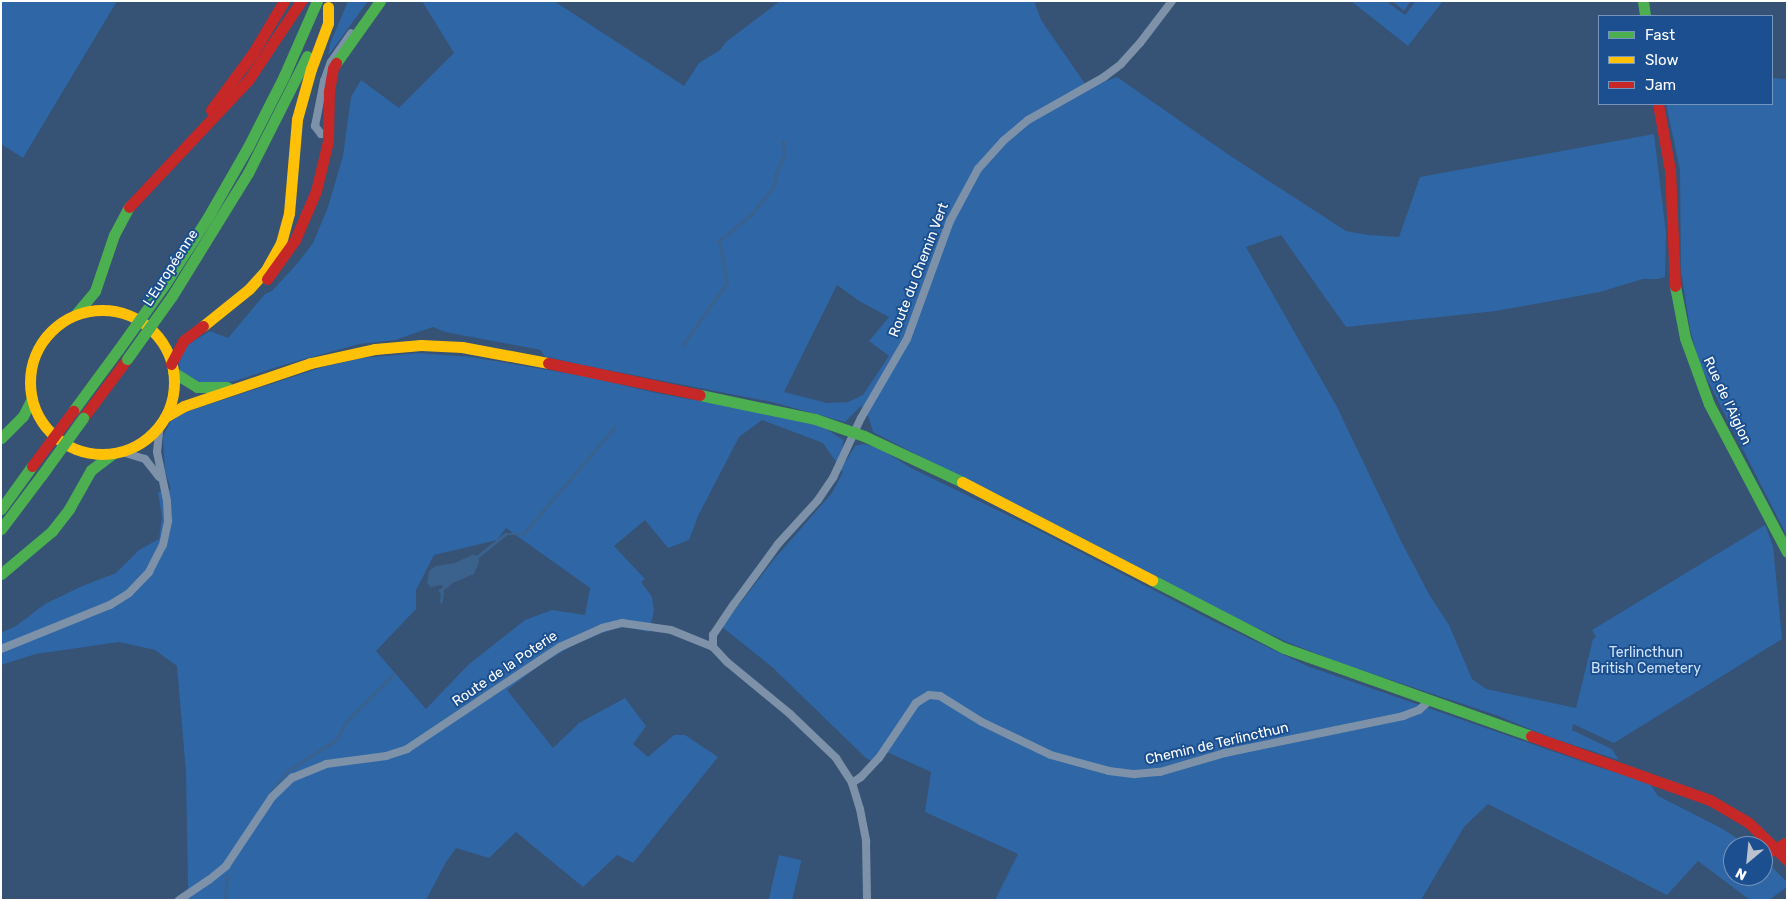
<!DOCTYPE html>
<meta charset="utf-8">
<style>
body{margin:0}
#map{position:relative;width:1788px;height:901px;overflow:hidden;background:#365274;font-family:Rubik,sans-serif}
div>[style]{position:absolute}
.green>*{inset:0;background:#2f66a5;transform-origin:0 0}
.water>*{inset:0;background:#3b618d}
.stream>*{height:2.5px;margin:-1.25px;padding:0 1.25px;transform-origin:1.25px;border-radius:1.25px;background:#3b618d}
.street>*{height:8px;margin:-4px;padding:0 4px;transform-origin:4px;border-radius:4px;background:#7d92a8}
.fast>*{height:11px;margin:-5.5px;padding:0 5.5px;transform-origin:5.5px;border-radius:5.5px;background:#4caf50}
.slow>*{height:11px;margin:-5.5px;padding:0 5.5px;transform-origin:5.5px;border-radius:5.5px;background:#ffc107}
.slow>.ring{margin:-5.5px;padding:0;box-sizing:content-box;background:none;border:11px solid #ffc107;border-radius:50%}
.jam>*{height:11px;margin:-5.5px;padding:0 5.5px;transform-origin:5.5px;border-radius:5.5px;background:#c62828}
.fast-bridge>*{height:11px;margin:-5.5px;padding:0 5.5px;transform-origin:5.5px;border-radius:5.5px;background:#4caf50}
.jam-bridge>*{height:11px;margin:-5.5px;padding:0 5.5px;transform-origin:5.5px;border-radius:5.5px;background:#c62828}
span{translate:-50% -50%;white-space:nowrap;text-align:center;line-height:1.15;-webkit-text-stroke:4px #1b4f8f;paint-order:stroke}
.street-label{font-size:14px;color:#fff}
.park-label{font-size:14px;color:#cfe3fa}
.frame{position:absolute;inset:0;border:2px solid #fff;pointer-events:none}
.legend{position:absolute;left:1598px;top:15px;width:175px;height:90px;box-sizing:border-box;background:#1b4f8f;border:1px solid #7695bc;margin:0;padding:6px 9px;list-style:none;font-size:15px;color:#fff}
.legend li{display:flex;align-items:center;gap:10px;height:25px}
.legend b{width:25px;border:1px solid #7695bc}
.north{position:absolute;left:1723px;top:836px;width:50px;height:50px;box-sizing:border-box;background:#1b4f8f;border:1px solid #7695bc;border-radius:50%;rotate:208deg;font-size:14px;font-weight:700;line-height:20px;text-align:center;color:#fff}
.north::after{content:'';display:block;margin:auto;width:18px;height:22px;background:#b9c2ce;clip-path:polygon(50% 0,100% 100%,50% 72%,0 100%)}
</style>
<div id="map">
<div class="green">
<i style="clip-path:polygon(1px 1px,117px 1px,23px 158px,1px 144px)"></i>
<i style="clip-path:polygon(348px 1px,368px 1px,328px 56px,330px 44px)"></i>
<i style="clip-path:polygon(evenodd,422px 1px,554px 1px,684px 86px,699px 63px,720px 50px,726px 42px,780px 1px,1034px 1px,1041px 20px,1088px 88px,1117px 77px,1229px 155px,1346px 231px,1368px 235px,1399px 237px,1420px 177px,1654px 134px,1666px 233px,1665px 277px,1658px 279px,1643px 279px,1600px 292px,1496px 311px,1346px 327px,1281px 235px,1246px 247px,1337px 407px,1402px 543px,1430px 596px,1449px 625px,1472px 679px,1486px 689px,1576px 708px,1593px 639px,1596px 637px,1592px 630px,1765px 525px,1773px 546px,1782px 639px,1614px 743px,1573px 724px,1572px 730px,1612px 749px,1619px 760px,1549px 737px,1496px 715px,1343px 664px,1287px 642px,1200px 601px,873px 432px,869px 418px,861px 406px,845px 422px,772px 402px,577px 364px,544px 356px,541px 350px,445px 332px,433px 327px,395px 340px,359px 344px,283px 365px,235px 381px,214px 384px,195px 382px,180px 373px,179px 361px,187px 345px,210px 331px,228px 338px,265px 294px,272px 291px,296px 265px,313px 243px,328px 207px,343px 156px,351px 97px,361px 80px,399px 108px,454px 53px,422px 1px,837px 285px,859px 301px,889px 317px,869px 341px,889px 356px,863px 395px,848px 402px,827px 403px,784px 392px,837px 285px)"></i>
<i style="clip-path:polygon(1351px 1px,1386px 1px,1405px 15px,1416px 1px,1443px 1px,1408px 46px)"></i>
<i style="clip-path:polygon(1392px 1px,1411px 1px,1404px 11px)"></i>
<i style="clip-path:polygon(1772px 78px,1787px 79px,1787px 536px,1699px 363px,1690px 329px,1681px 271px,1680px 170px,1666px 104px,1772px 104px)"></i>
<i style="clip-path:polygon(evenodd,419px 353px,471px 357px,584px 376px,656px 393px,817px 423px,843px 440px,842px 453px,846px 461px,855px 446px,863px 444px,879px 448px,911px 468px,1036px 529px,1215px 622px,1307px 666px,1601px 768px,1649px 782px,1658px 796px,1723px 829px,1748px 846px,1733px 846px,1733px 876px,1763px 876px,1763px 858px,1787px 882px,1787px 887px,1769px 900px,1750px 900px,1698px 861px,1667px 895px,1488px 804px,1464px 827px,1421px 900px,995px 900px,1018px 854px,925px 812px,931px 772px,887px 752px,877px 764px,866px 758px,772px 667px,722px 627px,775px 558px,832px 493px,843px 472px,823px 443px,762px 420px,739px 437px,698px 516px,689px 540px,668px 548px,645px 520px,614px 546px,645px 579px,641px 582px,652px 597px,654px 611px,649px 632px,623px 626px,602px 633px,572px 646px,543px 663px,507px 690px,553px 748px,579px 723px,625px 698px,646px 726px,633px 744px,648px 757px,674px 735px,685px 735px,718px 757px,633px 863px,617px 855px,583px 887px,516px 832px,489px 858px,456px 848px,446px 862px,426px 900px,172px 900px,188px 889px,186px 772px,177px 666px,155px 650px,119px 642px,36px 654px,1px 665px,1px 633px,16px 626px,45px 604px,80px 587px,116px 573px,139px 550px,159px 539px,162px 517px,158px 492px,171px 489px,165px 471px,163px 437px,170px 422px,180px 414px,323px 367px,362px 358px,419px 353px,506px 528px,590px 588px,585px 615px,552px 610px,525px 620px,468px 665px,426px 709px,376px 651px,416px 609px,416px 590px,434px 555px,497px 540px,506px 528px)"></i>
<i style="left:779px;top:855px;width:23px;height:46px;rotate:13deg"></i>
</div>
<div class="water">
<i style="clip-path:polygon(472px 555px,478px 556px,479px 562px,474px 574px,453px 583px,447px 588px,441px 585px,431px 587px,427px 583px,429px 571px,436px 566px,455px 563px)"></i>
</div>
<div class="stream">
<i style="left:682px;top:346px;width:77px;rotate:-54.5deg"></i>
<i style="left:727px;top:283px;width:43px;rotate:-100.8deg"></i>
<i style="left:719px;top:241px;width:43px;rotate:-39.3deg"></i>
<i style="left:752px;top:214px;width:36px;rotate:-52deg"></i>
<i style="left:774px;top:186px;width:10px;rotate:-84deg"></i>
<i style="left:775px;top:176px;width:23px;rotate:-67deg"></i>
<i style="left:784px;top:155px;width:13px;rotate:-94deg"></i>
<i style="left:477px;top:557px;width:36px;rotate:-39deg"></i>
<i style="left:505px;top:534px;width:18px"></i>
<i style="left:523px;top:534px;width:141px;rotate:-49.3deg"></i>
<i style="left:441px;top:602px;width:9px;rotate:-84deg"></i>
<i style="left:442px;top:593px;width:3px;rotate:-135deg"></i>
<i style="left:440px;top:591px;width:7px;rotate:-45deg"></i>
<i style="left:271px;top:793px;width:26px;rotate:-54deg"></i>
<i style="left:286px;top:772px;width:59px;rotate:-32.6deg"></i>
<i style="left:336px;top:740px;width:21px;rotate:-61deg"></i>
<i style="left:346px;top:722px;width:68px;rotate:-45deg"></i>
<i style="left:225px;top:900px;width:24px;rotate:-85deg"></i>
</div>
<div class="street">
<i style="left:329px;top:133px;width:8px;rotate:173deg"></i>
<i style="left:321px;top:134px;width:10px;rotate:-127deg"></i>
<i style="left:315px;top:126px;width:46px;rotate:-78.7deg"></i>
<i style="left:324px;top:81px;width:20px;rotate:-70deg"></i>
<i style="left:331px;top:62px;width:35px;rotate:-55deg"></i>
<i style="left:122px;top:452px;width:24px;rotate:17deg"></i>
<i style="left:145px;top:459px;width:23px;rotate:52deg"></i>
<i style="left:713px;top:647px;width:12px;rotate:-90deg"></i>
<i style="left:713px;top:635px;width:37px;rotate:-56deg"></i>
<i style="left:734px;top:604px;width:74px;rotate:-53.7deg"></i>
<i style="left:778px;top:544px;width:59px;rotate:-47.7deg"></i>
<i style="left:818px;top:500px;width:27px;rotate:-56deg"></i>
<i style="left:833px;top:478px;width:66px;rotate:-65deg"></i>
<i style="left:861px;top:418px;width:91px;rotate:-59.8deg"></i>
<i style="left:907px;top:339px;width:126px;rotate:-70deg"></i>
<i style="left:950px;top:221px;width:59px;rotate:-61.7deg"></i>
<i style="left:978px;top:169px;width:38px;rotate:-48deg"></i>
<i style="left:1003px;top:141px;width:33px;rotate:-40deg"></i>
<i style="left:1028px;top:120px;width:87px;rotate:-29.5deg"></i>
<i style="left:1104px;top:77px;width:21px;rotate:-37deg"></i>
<i style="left:1121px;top:64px;width:28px;rotate:-48deg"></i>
<i style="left:1140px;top:43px;width:53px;rotate:-52.7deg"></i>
<i style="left:1px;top:649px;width:118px;rotate:-22deg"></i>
<i style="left:110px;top:605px;width:22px;rotate:-32deg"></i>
<i style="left:129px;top:593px;width:29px;rotate:-46deg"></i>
<i style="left:149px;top:572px;width:30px;rotate:-63deg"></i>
<i style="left:163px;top:545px;width:25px;rotate:-78deg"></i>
<i style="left:168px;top:521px;width:20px;rotate:-93deg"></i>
<i style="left:167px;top:501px;width:50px;rotate:-101.5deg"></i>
<i style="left:157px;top:452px;width:27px;rotate:-84deg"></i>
<i style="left:852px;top:783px;width:11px;rotate:-34deg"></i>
<i style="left:861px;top:777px;width:26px;rotate:-47deg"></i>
<i style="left:879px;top:758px;width:66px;rotate:-56.1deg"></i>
<i style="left:916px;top:703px;width:15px;rotate:-32deg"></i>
<i style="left:929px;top:695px;width:11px;rotate:5deg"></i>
<i style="left:940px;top:696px;width:49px;rotate:31.8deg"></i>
<i style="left:982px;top:722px;width:76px;rotate:25.6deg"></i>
<i style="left:1051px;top:755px;width:60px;rotate:15.4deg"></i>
<i style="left:1109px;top:771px;width:26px;rotate:7deg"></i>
<i style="left:1135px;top:774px;width:25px;rotate:-5deg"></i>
<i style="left:1160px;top:772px;width:68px;rotate:-16.3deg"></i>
<i style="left:1225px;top:753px;width:182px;rotate:-11.7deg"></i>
<i style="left:1403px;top:716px;width:17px;rotate:-21deg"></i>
<i style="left:1419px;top:710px;width:15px;rotate:-42deg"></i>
<i style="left:179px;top:900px;width:36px;rotate:-34deg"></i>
<i style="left:209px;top:880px;width:22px;rotate:-39deg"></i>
<i style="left:226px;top:866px;width:83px;rotate:-56.3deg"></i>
<i style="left:272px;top:797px;width:28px;rotate:-44deg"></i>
<i style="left:292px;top:778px;width:37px;rotate:-22deg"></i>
<i style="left:326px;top:764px;width:61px;rotate:-7.6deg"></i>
<i style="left:386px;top:756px;width:22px;rotate:-18deg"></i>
<i style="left:407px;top:749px;width:184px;rotate:-33.7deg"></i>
<i style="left:560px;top:647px;width:46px;rotate:-24.3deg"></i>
<i style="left:602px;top:628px;width:21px;rotate:-14deg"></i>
<i style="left:622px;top:623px;width:49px;rotate:8.1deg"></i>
<i style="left:671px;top:630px;width:45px;rotate:22deg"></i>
<i style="left:713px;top:647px;width:21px;rotate:47deg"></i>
<i style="left:727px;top:662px;width:82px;rotate:39.5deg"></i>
<i style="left:790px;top:714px;width:64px;rotate:43.7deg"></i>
<i style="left:836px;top:758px;width:30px;rotate:57deg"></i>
<i style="left:852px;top:783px;width:27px;rotate:73deg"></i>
<i style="left:860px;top:809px;width:33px;rotate:79deg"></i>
<i style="left:866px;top:841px;width:59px;rotate:89deg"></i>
</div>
<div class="fast">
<i style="left:1643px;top:1px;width:15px;rotate:82deg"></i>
<i style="left:336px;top:63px;width:76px;rotate:-54.6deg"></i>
<i style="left:165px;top:284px;width:80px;rotate:-57.3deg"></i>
<i style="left:208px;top:217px;width:81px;rotate:-60.3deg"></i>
<i style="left:248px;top:147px;width:80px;rotate:-63.1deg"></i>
<i style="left:284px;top:76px;width:82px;rotate:-66.3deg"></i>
<i style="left:1675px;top:286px;width:53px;rotate:79.1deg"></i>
<i style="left:1685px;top:338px;width:70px;rotate:70deg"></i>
<i style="left:1709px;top:404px;width:167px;rotate:62.2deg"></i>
<i style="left:172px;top:296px;width:145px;rotate:-58.3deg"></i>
<i style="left:248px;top:173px;width:131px;rotate:-63.2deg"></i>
<i style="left:75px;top:315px;width:31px;rotate:-50deg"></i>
<i style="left:95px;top:291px;width:59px;rotate:-71.3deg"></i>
<i style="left:114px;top:235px;width:32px;rotate:-62deg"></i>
<i style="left:173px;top:372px;width:28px;rotate:32deg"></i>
<i style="left:197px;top:387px;width:30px"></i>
<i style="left:700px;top:395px;width:117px;rotate:11.8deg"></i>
<i style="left:815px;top:419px;width:52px;rotate:19.1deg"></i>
<i style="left:864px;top:436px;width:108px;rotate:25.1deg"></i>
<i style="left:73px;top:411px;width:76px;rotate:-53.6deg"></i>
<i style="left:1px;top:438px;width:31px;rotate:-45deg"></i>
<i style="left:23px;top:416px;width:20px;rotate:-63deg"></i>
<i style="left:1px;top:509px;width:53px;rotate:-54.2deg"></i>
<i style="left:1px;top:529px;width:66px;rotate:-53deg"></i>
<i style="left:1px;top:574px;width:67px;rotate:-40.1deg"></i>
<i style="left:52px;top:531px;width:28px;rotate:-52deg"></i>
<i style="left:69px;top:509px;width:45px;rotate:-60.6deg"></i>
<i style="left:91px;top:470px;width:26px;rotate:-37deg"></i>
<i style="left:1152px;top:580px;width:148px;rotate:27.3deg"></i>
<i style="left:1284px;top:648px;width:262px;rotate:19.6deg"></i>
</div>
<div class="slow">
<i class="ring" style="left:30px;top:310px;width:133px;height:133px"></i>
<i style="left:203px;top:326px;width:59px;rotate:-38.8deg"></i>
<i style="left:249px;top:289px;width:25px;rotate:-48deg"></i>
<i style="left:266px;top:270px;width:31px;rotate:-61deg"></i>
<i style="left:281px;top:243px;width:31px;rotate:-75deg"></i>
<i style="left:289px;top:213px;width:94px;rotate:-85.1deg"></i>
<i style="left:297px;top:119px;width:52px;rotate:-74.4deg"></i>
<i style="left:311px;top:69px;width:49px;rotate:-69.7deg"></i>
<i style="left:328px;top:23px;width:16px;rotate:-90deg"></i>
<i style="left:165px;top:417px;width:22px;rotate:-30deg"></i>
<i style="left:184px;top:406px;width:134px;rotate:-18.7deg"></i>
<i style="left:311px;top:363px;width:66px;rotate:-12.3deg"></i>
<i style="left:375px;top:349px;width:46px;rotate:-5deg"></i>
<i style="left:421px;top:345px;width:41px;rotate:2.8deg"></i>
<i style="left:462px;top:347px;width:87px;rotate:10.5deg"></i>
<i style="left:962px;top:482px;width:214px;rotate:27.3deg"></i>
</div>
<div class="jam">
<i style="left:1658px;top:104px;width:67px;rotate:79.7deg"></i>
<i style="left:1670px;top:170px;width:116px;rotate:87.5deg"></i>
<i style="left:211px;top:110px;width:71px;rotate:-53.6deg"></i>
<i style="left:253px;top:53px;width:61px;rotate:-59.2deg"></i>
<i style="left:129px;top:207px;width:175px;rotate:-46.8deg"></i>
<i style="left:249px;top:79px;width:94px;rotate:-56.3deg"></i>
<i style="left:267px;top:279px;width:48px;rotate:-54.3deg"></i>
<i style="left:295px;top:240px;width:53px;rotate:-66.8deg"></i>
<i style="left:316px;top:191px;width:51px;rotate:-76.5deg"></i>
<i style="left:328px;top:141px;width:50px;rotate:-88.9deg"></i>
<i style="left:329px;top:91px;width:23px;rotate:-80deg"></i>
<i style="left:333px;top:68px;width:6px;rotate:-59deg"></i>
<i style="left:548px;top:363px;width:155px;rotate:11.9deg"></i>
<i style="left:171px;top:364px;width:26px;rotate:-62deg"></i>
<i style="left:183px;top:341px;width:25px;rotate:-37deg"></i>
<i style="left:83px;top:418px;width:74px;rotate:-53.3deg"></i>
<i style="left:1531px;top:736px;width:190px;rotate:19.7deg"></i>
<i style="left:1710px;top:800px;width:45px;rotate:30.5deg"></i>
<i style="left:1749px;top:823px;width:53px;rotate:44.2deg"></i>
<i style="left:1769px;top:852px;width:21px;rotate:-29deg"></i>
</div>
<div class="fast-bridge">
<i style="left:118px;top:350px;width:81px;rotate:-54.5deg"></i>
<i style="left:127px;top:359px;width:77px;rotate:-54.5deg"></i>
<i style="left:41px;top:476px;width:72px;rotate:-54.1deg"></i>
</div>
<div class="jam-bridge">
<i style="left:32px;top:466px;width:69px;rotate:-53.3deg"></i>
</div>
<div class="street-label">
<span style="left:171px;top:268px;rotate:-57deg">L'Européenne</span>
<span style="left:919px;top:270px;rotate:-69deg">Route du Chemin Vert</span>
<span style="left:1727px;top:401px;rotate:65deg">Rue de l'Aiglon</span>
<span style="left:505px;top:669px;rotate:-34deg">Route de la Poterie</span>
<span style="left:1217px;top:744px;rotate:-13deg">Chemin de Terlincthun</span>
</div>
<div class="park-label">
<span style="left:1646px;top:661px">Terlincthun<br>British Cemetery</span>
</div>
<div class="frame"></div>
<ul class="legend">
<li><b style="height:6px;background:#4caf50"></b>Fast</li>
<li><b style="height:6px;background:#ffc107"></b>Slow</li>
<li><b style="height:6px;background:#c62828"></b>Jam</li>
</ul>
<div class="north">N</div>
</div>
